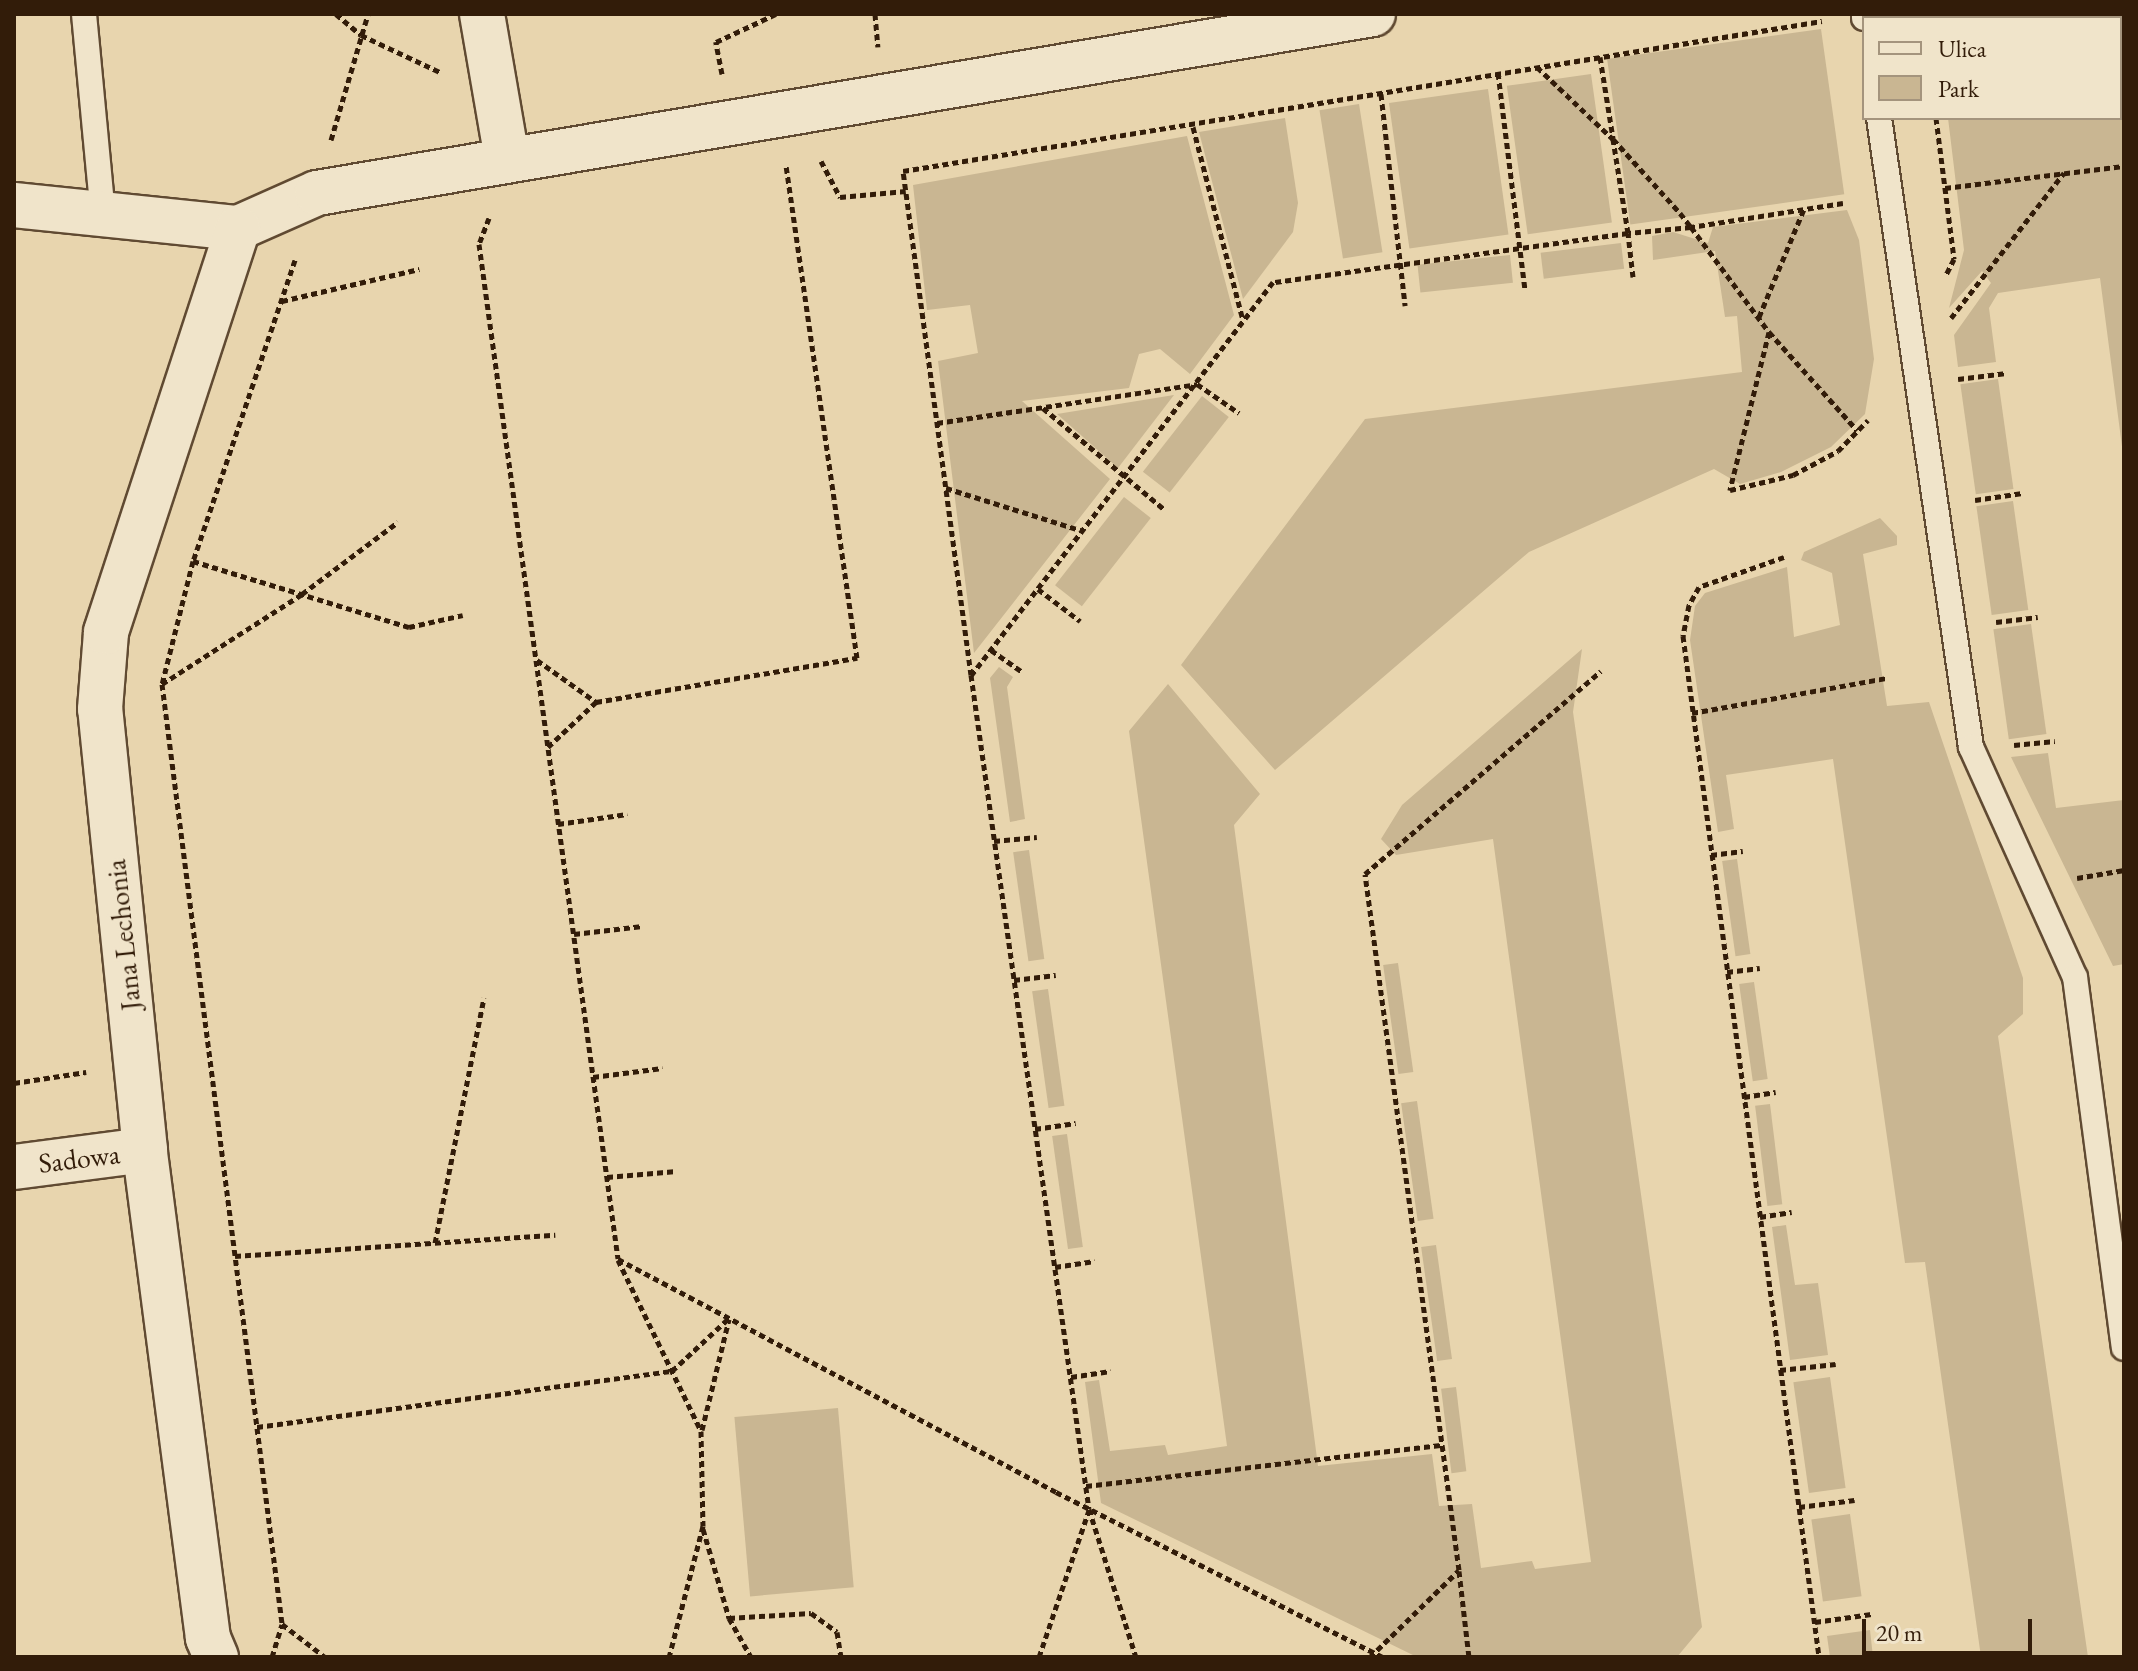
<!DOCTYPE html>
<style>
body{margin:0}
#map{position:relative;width:2138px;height:1671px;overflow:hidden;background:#e8d5ae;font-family:"EB Garamond",serif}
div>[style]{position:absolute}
.green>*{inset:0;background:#c9b692;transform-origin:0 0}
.path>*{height:5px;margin-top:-2.5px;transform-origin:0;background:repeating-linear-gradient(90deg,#321c09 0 6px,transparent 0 10px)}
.roads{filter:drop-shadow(2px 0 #604a32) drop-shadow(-2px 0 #604a32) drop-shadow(0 2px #604a32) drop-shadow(0 -2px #604a32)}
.lane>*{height:24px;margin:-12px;padding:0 12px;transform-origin:12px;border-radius:12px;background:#f0e4ca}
.street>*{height:44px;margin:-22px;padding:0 22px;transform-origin:22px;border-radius:22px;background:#f0e4ca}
span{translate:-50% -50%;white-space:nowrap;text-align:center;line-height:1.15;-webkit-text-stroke:6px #f0e4ca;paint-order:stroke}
.street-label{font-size:28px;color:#321c09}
.frame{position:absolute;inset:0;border:16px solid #321c09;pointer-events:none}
.legend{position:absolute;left:1862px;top:16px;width:260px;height:104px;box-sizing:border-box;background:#f0e4ca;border:2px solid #a4947d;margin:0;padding:10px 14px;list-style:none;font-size:24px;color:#321c09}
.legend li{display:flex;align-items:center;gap:16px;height:40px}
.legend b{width:40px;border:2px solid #a4947d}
.scale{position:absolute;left:1862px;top:1619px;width:170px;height:36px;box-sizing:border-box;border:4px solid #321c09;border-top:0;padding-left:10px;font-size:24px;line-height:28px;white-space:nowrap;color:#321c09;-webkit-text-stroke:6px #f0e4ca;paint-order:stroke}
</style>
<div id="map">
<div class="green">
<i style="clip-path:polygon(1917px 14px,2124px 14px,2124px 462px,2100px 278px,1998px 293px,1989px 308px,1996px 362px,1958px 367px,1954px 335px,1991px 283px,1982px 271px,1949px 308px,1964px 250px,1948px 118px,2120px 118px,2120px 18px)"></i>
<i style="left:1821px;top:29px;width:167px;height:216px;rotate:82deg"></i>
<i style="left:1591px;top:74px;width:150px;height:85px;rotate:82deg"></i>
<i style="left:1488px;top:89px;width:147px;height:100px;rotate:82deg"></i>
<i style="left:1359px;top:104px;width:150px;height:40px;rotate:81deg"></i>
<i style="clip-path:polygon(1285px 118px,1298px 203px,1293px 232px,1243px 299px,1199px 132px)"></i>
<i style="clip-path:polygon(1187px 136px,1234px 315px,1190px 374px,1160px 349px,1139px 354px,1129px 388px,1022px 401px,1110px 479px,974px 653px,938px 361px,978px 353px,970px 305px,927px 310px,913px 185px)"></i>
<i style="clip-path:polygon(1847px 210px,1859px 240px,1874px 359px,1865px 414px,1831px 447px,1781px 472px,1740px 484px,1714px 469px,1529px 552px,1275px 770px,1181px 665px,1365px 419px,1742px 372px,1737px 316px,1725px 317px,1715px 251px,1653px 260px,1652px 236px,1673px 232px,1708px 243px,1713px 227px)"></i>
<i style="left:1621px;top:243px;width:26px;height:81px;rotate:83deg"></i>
<i style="left:1510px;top:255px;width:28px;height:93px;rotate:84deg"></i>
<i style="left:1998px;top:379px;width:111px;height:38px;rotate:82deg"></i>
<i style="clip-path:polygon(1174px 395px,1118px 468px,1057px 414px)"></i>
<i style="left:1202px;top:396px;width:34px;height:96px;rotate:38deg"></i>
<i style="left:1124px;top:497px;width:34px;height:112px;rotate:38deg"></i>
<i style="left:2013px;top:501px;width:110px;height:37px;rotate:82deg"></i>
<i style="clip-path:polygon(1880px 518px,1897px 536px,1897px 545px,1863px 554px,1887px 706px,1929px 702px,2023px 978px,2023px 1014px,1998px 1036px,2088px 1657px,1981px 1657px,1925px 1262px,1905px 1263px,1833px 759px,1726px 775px,1734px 829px,1718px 832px,1690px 640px,1695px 606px,1705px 593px,1787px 567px,1794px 637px,1840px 625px,1832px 573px,1801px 560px,1804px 552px)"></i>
<i style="left:2031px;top:624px;width:111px;height:38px;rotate:82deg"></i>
<i style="clip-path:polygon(1582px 649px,1573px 712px,1702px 1627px,1677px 1657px,1417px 1657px,1101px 1503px,1085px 1382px,1099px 1380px,1110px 1451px,1165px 1445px,1168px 1455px,1227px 1446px,1129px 731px,1168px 684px,1260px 794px,1234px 825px,1318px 1466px,1432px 1454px,1439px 1506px,1472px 1504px,1481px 1568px,1532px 1561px,1535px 1569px,1591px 1562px,1493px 839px,1396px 855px,1381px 839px,1402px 805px)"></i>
<i style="clip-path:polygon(999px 667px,1013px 677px,1007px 687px,1025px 819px,1010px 822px,990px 678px)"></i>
<i style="clip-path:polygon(2048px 753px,2056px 808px,2124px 800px,2124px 964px,2113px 966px,2011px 757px)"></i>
<i style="left:1029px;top:850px;width:110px;height:16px;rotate:82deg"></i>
<i style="left:1737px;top:859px;width:96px;height:15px;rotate:82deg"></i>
<i style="left:1398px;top:963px;width:110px;height:15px;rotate:82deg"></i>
<i style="left:1754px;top:982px;width:98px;height:15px;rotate:82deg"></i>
<i style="left:1048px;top:989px;width:118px;height:16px;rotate:82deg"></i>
<i style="left:1417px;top:1101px;width:119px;height:16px;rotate:82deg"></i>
<i style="left:1770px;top:1104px;width:101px;height:15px;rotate:83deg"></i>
<i style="left:1067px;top:1134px;width:114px;height:15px;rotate:82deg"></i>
<i style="clip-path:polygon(1786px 1225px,1795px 1285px,1818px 1283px,1828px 1355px,1790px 1360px,1772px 1227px)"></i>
<i style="left:1436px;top:1245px;width:115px;height:15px;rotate:82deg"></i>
<i style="left:1830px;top:1377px;width:112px;height:37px;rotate:82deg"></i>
<i style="left:1456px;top:1387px;width:85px;height:15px;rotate:83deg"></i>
<i style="left:838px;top:1408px;width:180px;height:104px;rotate:85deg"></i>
<i style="left:1850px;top:1514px;width:83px;height:39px;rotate:82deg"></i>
<i style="clip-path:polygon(1870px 1630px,1873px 1657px,1830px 1657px,1827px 1636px)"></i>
</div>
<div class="path">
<i style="left:336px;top:14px;width:33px;rotate:40deg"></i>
<i style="left:361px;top:35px;width:87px;rotate:25.1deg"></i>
<i style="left:875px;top:14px;width:33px;rotate:85deg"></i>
<i style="left:1600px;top:57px;width:82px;rotate:80.9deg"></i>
<i style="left:1537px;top:67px;width:105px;rotate:43.5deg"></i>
<i style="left:1498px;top:73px;width:220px;rotate:82.9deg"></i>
<i style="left:722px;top:74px;width:33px;rotate:-101deg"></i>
<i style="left:716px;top:42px;width:66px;rotate:-25deg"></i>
<i style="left:1381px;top:94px;width:213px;rotate:83.5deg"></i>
<i style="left:1936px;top:118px;width:142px;rotate:82.7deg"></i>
<i style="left:1954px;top:259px;width:18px;rotate:117deg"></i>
<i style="left:1193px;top:127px;width:199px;rotate:75.5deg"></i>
<i style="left:331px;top:140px;width:131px;rotate:-73.6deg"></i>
<i style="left:821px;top:161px;width:41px;rotate:62.2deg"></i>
<i style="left:840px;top:197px;width:66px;rotate:-5.2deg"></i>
<i style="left:1945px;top:188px;width:180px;rotate:-7deg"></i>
<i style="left:1843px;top:203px;width:154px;rotate:171deg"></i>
<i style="left:1691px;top:227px;width:63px;rotate:174.6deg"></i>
<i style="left:1628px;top:233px;width:95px;rotate:-99.1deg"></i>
<i style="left:1613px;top:139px;width:100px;rotate:47.8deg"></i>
<i style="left:1680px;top:213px;width:18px;rotate:52deg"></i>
<i style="left:1691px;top:227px;width:131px;rotate:53.4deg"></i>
<i style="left:1769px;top:332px;width:163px;rotate:103.9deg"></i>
<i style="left:1730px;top:490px;width:65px;rotate:-13.4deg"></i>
<i style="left:1793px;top:475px;width:51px;rotate:-28.1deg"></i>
<i style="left:1838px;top:451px;width:43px;rotate:-45.9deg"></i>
<i style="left:489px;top:218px;width:28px;rotate:111deg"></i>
<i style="left:479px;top:244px;width:1024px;rotate:82.2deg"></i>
<i style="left:618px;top:1259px;width:496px;rotate:28deg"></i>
<i style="left:1056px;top:1492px;width:366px;rotate:26.8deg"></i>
<i style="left:295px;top:260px;width:318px;rotate:108.7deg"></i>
<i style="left:193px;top:561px;width:226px;rotate:17deg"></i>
<i style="left:409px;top:627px;width:55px;rotate:-12.5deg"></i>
<i style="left:1633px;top:277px;width:44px;rotate:-96.5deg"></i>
<i style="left:1628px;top:233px;width:358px;rotate:172.1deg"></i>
<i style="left:1273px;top:282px;width:496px;rotate:127.5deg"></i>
<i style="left:971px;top:675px;width:509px;rotate:-97.68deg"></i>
<i style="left:903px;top:171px;width:931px;rotate:-9.27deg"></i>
<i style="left:282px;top:301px;width:141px;rotate:-13.1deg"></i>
<i style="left:1759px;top:317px;width:117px;rotate:-67.4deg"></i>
<i style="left:1951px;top:318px;width:184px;rotate:-52.1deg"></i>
<i style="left:1769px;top:332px;width:132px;rotate:48.1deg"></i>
<i style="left:1958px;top:379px;width:49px;rotate:-7deg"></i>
<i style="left:1043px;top:408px;width:159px;rotate:39.9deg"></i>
<i style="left:937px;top:423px;width:263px;rotate:-8.5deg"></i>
<i style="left:1197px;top:384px;width:51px;rotate:34.6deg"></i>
<i style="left:946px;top:488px;width:144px;rotate:17.4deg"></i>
<i style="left:1975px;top:500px;width:48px;rotate:-8.5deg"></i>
<i style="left:1784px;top:557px;width:90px;rotate:160.6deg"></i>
<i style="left:1699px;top:587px;width:21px;rotate:119deg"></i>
<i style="left:1689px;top:605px;width:32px;rotate:101deg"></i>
<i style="left:1683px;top:636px;width:1030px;rotate:82.41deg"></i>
<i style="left:193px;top:561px;width:127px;rotate:104.1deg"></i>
<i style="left:162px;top:684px;width:166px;rotate:-32.7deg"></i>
<i style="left:302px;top:594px;width:120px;rotate:-36.9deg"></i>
<i style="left:1038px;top:589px;width:53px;rotate:37.3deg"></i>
<i style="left:1996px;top:622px;width:42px;rotate:-6.8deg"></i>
<i style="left:991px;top:650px;width:39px;rotate:35deg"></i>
<i style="left:537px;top:660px;width:72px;rotate:35.4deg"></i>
<i style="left:596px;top:702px;width:265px;rotate:-9.6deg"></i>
<i style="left:857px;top:658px;width:497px;rotate:-98.2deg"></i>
<i style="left:971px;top:675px;width:842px;rotate:81.95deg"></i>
<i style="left:1089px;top:1509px;width:155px;rotate:72.4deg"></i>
<i style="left:162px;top:684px;width:948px;rotate:82.72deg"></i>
<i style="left:282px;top:1624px;width:54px;rotate:37.5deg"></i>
<i style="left:1692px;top:713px;width:197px;rotate:-10.2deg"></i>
<i style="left:2014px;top:745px;width:41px;rotate:-5.6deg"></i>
<i style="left:548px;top:747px;width:66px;rotate:-43.2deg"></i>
<i style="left:558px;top:824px;width:70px;rotate:-8.2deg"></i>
<i style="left:994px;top:841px;width:43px;rotate:-5.3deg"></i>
<i style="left:1711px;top:855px;width:32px;rotate:-7deg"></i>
<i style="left:2077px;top:878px;width:48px;rotate:-9.7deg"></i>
<i style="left:574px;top:934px;width:69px;rotate:-6.6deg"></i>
<i style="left:1727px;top:972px;width:33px;rotate:-7deg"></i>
<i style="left:1014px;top:980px;width:42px;rotate:-6.8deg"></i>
<i style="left:593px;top:1077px;width:70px;rotate:-7.4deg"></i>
<i style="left:14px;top:1083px;width:73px;rotate:-8.7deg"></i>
<i style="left:1744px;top:1097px;width:32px;rotate:-9deg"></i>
<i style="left:1035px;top:1129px;width:41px;rotate:-8.3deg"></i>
<i style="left:607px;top:1177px;width:70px;rotate:-4.9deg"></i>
<i style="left:1760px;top:1217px;width:32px;rotate:-9deg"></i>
<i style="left:435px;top:1243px;width:250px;rotate:-78.7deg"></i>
<i style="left:235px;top:1256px;width:321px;rotate:-3.8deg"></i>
<i style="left:618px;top:1260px;width:190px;rotate:64.1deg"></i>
<i style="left:701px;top:1431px;width:95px;rotate:88.8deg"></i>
<i style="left:703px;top:1526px;width:135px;rotate:104.5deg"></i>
<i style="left:1055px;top:1267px;width:40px;rotate:-8.5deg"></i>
<i style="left:1780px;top:1370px;width:56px;rotate:-6.1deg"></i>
<i style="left:1071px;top:1377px;width:40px;rotate:-8.5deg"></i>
<i style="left:257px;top:1427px;width:419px;rotate:-7.7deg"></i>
<i style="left:672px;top:1371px;width:78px;rotate:-42.9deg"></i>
<i style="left:702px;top:1430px;width:114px;rotate:-76.3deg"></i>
<i style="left:1086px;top:1486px;width:357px;rotate:-6.6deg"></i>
<i style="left:1799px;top:1507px;width:56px;rotate:-7.1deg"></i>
<i style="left:703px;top:1529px;width:93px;rotate:73.7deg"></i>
<i style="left:729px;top:1618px;width:82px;rotate:-3.5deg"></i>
<i style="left:811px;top:1613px;width:32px;rotate:36deg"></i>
<i style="left:837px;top:1632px;width:25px;rotate:81deg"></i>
<i style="left:1459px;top:1571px;width:87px;rotate:83.4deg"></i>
<i style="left:729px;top:1618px;width:45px;rotate:60.6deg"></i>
<i style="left:1815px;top:1622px;width:57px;rotate:-8.1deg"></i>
<i style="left:272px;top:1657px;width:34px;rotate:-73deg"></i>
<i style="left:1039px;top:1657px;width:155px;rotate:-71.2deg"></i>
<i style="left:1370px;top:1657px;width:124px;rotate:-44.3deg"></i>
<i style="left:1459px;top:1570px;width:702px;rotate:-97.69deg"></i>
<i style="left:1365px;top:874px;width:311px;rotate:-40.7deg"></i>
</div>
<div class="roads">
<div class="lane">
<i style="left:84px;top:14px;width:203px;rotate:84.6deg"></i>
<i style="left:1864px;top:14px;width:4px;rotate:90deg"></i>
<i style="left:1879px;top:118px;width:636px;rotate:81.68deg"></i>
<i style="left:1971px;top:747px;width:252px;rotate:65.7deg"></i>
<i style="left:2075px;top:977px;width:374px;rotate:82.5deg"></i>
</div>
<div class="street">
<i style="left:482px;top:14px;width:147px;rotate:80.2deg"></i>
<i style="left:14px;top:205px;width:225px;rotate:5.9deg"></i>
<i style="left:238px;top:228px;width:86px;rotate:-23.9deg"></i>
<i style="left:317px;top:193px;width:1071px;rotate:-9.62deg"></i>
<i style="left:14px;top:1167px;width:132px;rotate:-7.4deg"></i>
<i style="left:216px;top:1657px;width:21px;rotate:-113deg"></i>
<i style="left:208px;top:1638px;width:492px;rotate:-97.4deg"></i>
<i style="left:145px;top:1150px;width:443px;rotate:-95.8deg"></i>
<i style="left:100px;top:709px;width:77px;rotate:-85.5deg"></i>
<i style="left:106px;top:632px;width:425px;rotate:-71.9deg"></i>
</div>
</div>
<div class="street-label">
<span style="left:123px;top:935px;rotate:-96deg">Jana Lechonia</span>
<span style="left:79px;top:1158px;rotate:-7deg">Sadowa</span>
</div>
<div class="frame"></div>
<ul class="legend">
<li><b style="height:10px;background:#f0e4ca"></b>Ulica</li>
<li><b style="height:22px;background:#c9b692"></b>Park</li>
</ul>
<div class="scale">20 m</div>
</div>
